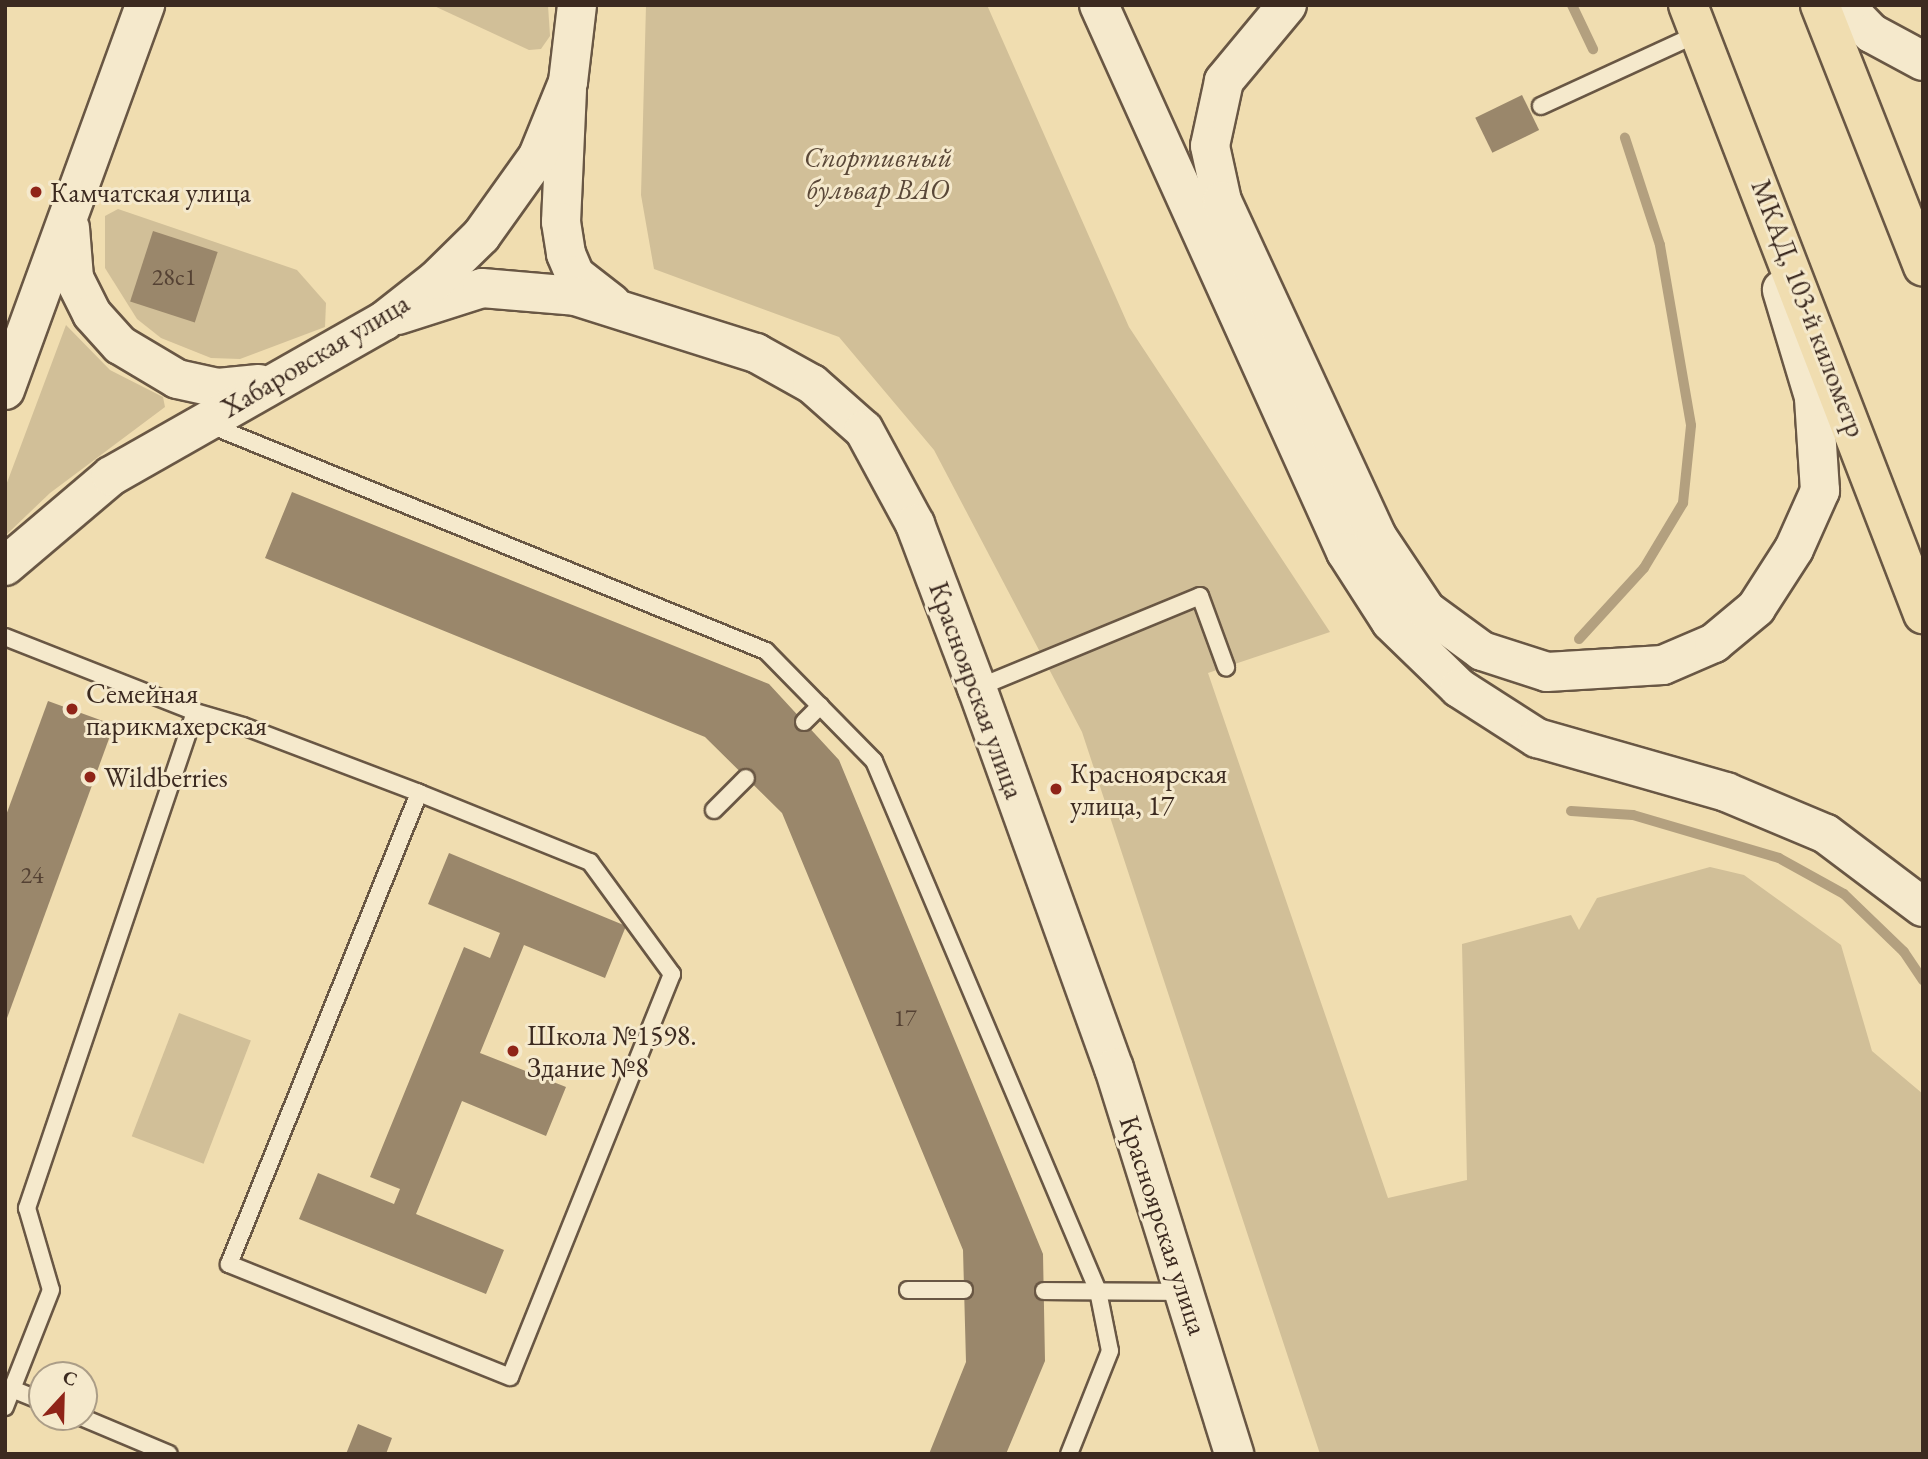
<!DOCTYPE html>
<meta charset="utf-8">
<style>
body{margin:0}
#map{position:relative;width:1928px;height:1459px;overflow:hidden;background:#f0ddb0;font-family:"EB Garamond",serif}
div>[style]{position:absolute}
.green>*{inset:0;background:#d1bf98;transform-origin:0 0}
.stream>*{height:10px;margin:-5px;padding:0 5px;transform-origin:5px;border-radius:5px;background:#b3a07f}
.building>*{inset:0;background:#9a876b;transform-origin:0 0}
.roads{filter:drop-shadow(2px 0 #695744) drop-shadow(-2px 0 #695744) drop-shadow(0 2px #695744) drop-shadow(0 -2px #695744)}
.service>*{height:16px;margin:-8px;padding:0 8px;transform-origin:8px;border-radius:8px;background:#f5e9cc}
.tertiary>*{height:38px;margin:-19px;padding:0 19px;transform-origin:19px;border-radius:19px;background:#f5e9cc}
.secondary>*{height:38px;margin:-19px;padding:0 19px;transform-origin:19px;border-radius:19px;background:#f5e9cc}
.trunk>*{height:38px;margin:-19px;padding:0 19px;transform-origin:19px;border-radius:19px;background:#f0ddb0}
.dots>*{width:19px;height:19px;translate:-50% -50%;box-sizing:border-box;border:4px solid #f5e9cc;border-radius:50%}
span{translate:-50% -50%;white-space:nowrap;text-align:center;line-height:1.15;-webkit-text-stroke:6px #f5e9cc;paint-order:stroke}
.number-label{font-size:24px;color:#544133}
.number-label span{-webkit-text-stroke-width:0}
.park-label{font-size:28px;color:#5a4838;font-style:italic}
.poi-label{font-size:28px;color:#3c2a20}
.left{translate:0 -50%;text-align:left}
.street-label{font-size:28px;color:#3c2a20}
.frame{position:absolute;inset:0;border:7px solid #3c2a20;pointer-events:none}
.north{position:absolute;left:28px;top:1361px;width:70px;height:70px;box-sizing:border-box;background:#f5e9cc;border:2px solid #ab9d87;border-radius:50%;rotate:22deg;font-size:19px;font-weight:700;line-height:28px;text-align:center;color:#3c2a20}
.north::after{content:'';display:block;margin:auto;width:24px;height:32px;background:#8f2418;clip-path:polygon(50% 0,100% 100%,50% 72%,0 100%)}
</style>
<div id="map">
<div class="green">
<i style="clip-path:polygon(432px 5px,548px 5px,550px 36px,541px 49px,529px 50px)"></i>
<i style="clip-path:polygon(646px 5px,987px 5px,1129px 327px,1330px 632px,1208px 673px,1388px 1198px,1467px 1180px,1462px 944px,1571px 915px,1579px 930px,1597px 898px,1710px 867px,1744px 875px,1841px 945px,1872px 1051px,1923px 1094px,1923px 1454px,1320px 1454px,1082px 732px,934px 450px,839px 337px,654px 269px,641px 195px)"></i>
<i style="clip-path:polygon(118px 209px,297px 270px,326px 303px,325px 327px,240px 359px,211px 358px,161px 338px,137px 319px,105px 268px,105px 216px)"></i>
<i style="clip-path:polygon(66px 325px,110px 370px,163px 397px,165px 407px,50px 493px,5px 536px,5px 488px)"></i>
<i style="left:179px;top:1013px;width:77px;height:132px;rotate:21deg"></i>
</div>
<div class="stream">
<i style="left:1572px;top:5px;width:49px;rotate:64.5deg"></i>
<i style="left:1579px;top:639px;width:96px;rotate:-47.5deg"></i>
<i style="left:1644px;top:568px;width:76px;rotate:-59deg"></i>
<i style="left:1683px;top:503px;width:78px;rotate:-84.1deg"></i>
<i style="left:1691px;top:425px;width:183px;rotate:-99.8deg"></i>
<i style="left:1660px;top:245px;width:113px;rotate:-108.1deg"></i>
<i style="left:1571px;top:811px;width:62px;rotate:3.7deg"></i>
<i style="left:1633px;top:815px;width:152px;rotate:16.4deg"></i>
<i style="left:1779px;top:858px;width:74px;rotate:29deg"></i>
<i style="left:1844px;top:894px;width:83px;rotate:44deg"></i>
<i style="left:1904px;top:952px;width:34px;rotate:56deg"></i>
</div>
<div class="building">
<i style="left:1522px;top:95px;width:39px;height:52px;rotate:64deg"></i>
<i style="left:153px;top:231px;width:68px;height:74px;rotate:18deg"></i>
<i style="clip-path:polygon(292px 492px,769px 684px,839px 760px,1043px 1254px,1045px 1361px,1006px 1454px,929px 1454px,966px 1362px,963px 1250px,782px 813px,705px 737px,265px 558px)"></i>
<i style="clip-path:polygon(48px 701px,114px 725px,6px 1021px,5px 818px)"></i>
<i style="clip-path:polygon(449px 853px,626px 926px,605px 978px,524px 945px,480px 1053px,566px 1087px,546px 1136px,462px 1101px,416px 1214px,504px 1250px,486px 1294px,299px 1219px,318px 1173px,394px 1204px,400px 1189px,370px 1177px,464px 947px,490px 958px,500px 933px,428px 904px)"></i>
<i style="clip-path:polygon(358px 1424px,392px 1438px,386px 1454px,346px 1454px)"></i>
</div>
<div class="roads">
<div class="service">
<i style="left:1541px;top:106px;width:175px;rotate:-24.7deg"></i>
<i style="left:210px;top:425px;width:600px;rotate:22.12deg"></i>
<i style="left:766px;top:651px;width:154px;rotate:45.5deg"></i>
<i style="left:874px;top:761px;width:575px;rotate:67.09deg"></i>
<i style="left:1098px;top:1291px;width:61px;rotate:78.7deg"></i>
<i style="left:1110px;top:1351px;width:111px;rotate:111.7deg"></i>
<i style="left:5px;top:637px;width:204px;rotate:21.5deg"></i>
<i style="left:195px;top:712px;width:524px;rotate:108.71deg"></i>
<i style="left:27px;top:1208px;width:85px;rotate:73.7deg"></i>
<i style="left:51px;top:1290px;width:126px;rotate:111.5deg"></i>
<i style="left:977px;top:688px;width:241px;rotate:-22.4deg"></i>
<i style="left:1200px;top:596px;width:76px;rotate:69.9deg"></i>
<i style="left:195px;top:712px;width:50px;rotate:16.3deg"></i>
<i style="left:243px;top:726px;width:188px;rotate:20.8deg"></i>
<i style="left:419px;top:793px;width:184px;rotate:22deg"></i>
<i style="left:590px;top:862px;width:139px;rotate:53.8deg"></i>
<i style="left:672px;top:974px;width:434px;rotate:111.9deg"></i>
<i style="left:510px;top:1377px;width:303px;rotate:-158.1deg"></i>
<i style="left:229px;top:1264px;width:508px;rotate:-68.03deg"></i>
<i style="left:804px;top:722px;width:23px;rotate:-45deg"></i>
<i style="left:714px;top:810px;width:45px;rotate:-45deg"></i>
<i style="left:908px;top:1290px;width:56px"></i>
<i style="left:1044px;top:1291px;width:141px;rotate:0.4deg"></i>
<i style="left:12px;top:1389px;width:32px;rotate:22deg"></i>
<i style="left:81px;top:1417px;width:95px;rotate:22.8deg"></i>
</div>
<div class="tertiary">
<i style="left:567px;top:90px;width:132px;rotate:92.6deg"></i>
<i style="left:561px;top:222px;width:32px;rotate:81deg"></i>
<i style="left:566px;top:254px;width:23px;rotate:67deg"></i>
<i style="left:575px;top:275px;width:46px;rotate:37.9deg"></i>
<i style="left:398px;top:315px;width:88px;rotate:-17.8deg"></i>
<i style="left:482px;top:288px;width:93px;rotate:4.9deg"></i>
<i style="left:575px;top:296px;width:190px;rotate:17.5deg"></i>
<i style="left:756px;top:353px;width:64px;rotate:29deg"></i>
<i style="left:812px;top:384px;width:69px;rotate:41.5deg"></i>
<i style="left:864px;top:430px;width:107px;rotate:61.5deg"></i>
<i style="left:915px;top:524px;width:175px;rotate:69.3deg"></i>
<i style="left:977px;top:688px;width:404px;rotate:70.2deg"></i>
<i style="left:1114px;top:1068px;width:404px;rotate:72.7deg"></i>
</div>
<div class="secondary">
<i style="left:1099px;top:5px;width:600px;rotate:65.7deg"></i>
<i style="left:1346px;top:552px;width:83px;rotate:57.3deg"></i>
<i style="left:1391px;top:622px;width:95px;rotate:44.1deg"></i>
<i style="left:1459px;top:688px;width:93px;rotate:32.7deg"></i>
<i style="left:1537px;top:738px;width:197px;rotate:15.9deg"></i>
<i style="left:1726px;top:792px;width:108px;rotate:22.8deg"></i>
<i style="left:1826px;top:834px;width:121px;rotate:37deg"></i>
<i style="left:1287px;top:5px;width:99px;rotate:129.7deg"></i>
<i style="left:1224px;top:81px;width:66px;rotate:102.2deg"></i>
<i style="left:1210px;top:146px;width:56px;rotate:77.7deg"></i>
<i style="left:1222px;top:201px;width:368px;rotate:65.2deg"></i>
<i style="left:1376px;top:535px;width:90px;rotate:56.3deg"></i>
<i style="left:1426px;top:610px;width:69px;rotate:36.2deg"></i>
<i style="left:1482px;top:651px;width:68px;rotate:17.9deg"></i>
<i style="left:1547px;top:672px;width:116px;rotate:-3.5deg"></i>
<i style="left:1663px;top:665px;width:56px;rotate:-23.3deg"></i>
<i style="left:1714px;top:643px;width:55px;rotate:-39.8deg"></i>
<i style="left:1756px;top:608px;width:70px;rotate:-57.2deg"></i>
<i style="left:1794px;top:549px;width:64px;rotate:-65.9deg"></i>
<i style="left:1820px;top:491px;width:94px;rotate:-93.7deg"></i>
<i style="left:1814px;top:397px;width:112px;rotate:-106.7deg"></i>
<i style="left:1844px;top:5px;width:39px;rotate:46deg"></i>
<i style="left:1871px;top:33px;width:59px;rotate:28.3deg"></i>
<i style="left:70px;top:228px;width:50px;rotate:85.4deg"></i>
<i style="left:74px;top:278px;width:40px;rotate:63.4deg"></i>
<i style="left:92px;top:314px;width:42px;rotate:47.9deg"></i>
<i style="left:120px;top:345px;width:66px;rotate:30.8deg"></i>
<i style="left:177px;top:379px;width:42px;rotate:12.4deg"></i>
<i style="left:218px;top:388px;width:41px;rotate:-5.6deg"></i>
<i style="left:5px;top:390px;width:410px;rotate:-70deg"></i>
<i style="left:5px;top:566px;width:139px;rotate:-40.3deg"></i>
<i style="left:111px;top:476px;width:314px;rotate:-29.6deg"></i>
<i style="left:384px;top:321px;width:66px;rotate:-38.3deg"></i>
<i style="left:436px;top:280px;width:63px;rotate:-44.4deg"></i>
<i style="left:481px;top:236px;width:98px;rotate:-54.5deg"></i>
<i style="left:538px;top:156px;width:80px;rotate:-67.9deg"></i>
<i style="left:568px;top:82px;width:78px;rotate:-83.3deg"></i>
</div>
<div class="trunk">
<i style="left:1688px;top:5px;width:653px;rotate:68.9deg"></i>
<i style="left:1820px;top:5px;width:281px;rotate:68.5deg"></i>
</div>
</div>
<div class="dots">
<i style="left:36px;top:192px;background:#8f2418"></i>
<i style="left:72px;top:709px;background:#8f2418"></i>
<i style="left:90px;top:777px;background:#8f2418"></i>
<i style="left:1056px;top:789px;background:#8f2418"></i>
<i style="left:513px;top:1051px;background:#8f2418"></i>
</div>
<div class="number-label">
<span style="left:174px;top:277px">28с1</span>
<span style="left:32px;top:875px">24</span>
<span style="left:905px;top:1018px">17</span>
</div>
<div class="park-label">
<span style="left:878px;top:173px">Спортивный<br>бульвар ВАО</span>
</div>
<div class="poi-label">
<span class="left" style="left:50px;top:192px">Камчатская улица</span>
<span class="left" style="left:86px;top:709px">Семейная<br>парикмахерская</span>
<span class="left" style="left:1070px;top:789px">Красноярская<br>улица, 17</span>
<span class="left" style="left:104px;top:777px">Wildberries</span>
<span class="left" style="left:527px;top:1051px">Школа №1598.<br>Здание №8</span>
</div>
<div class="street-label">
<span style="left:1809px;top:308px;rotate:69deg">МКАД, 103-й километр</span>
<span style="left:315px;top:355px;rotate:-31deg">Хабаровская улица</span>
<span style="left:977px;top:690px;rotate:70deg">Красноярская улица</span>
<span style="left:1164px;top:1225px;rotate:72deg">Красноярская улица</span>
</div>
<div class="frame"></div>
<div class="north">С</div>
</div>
